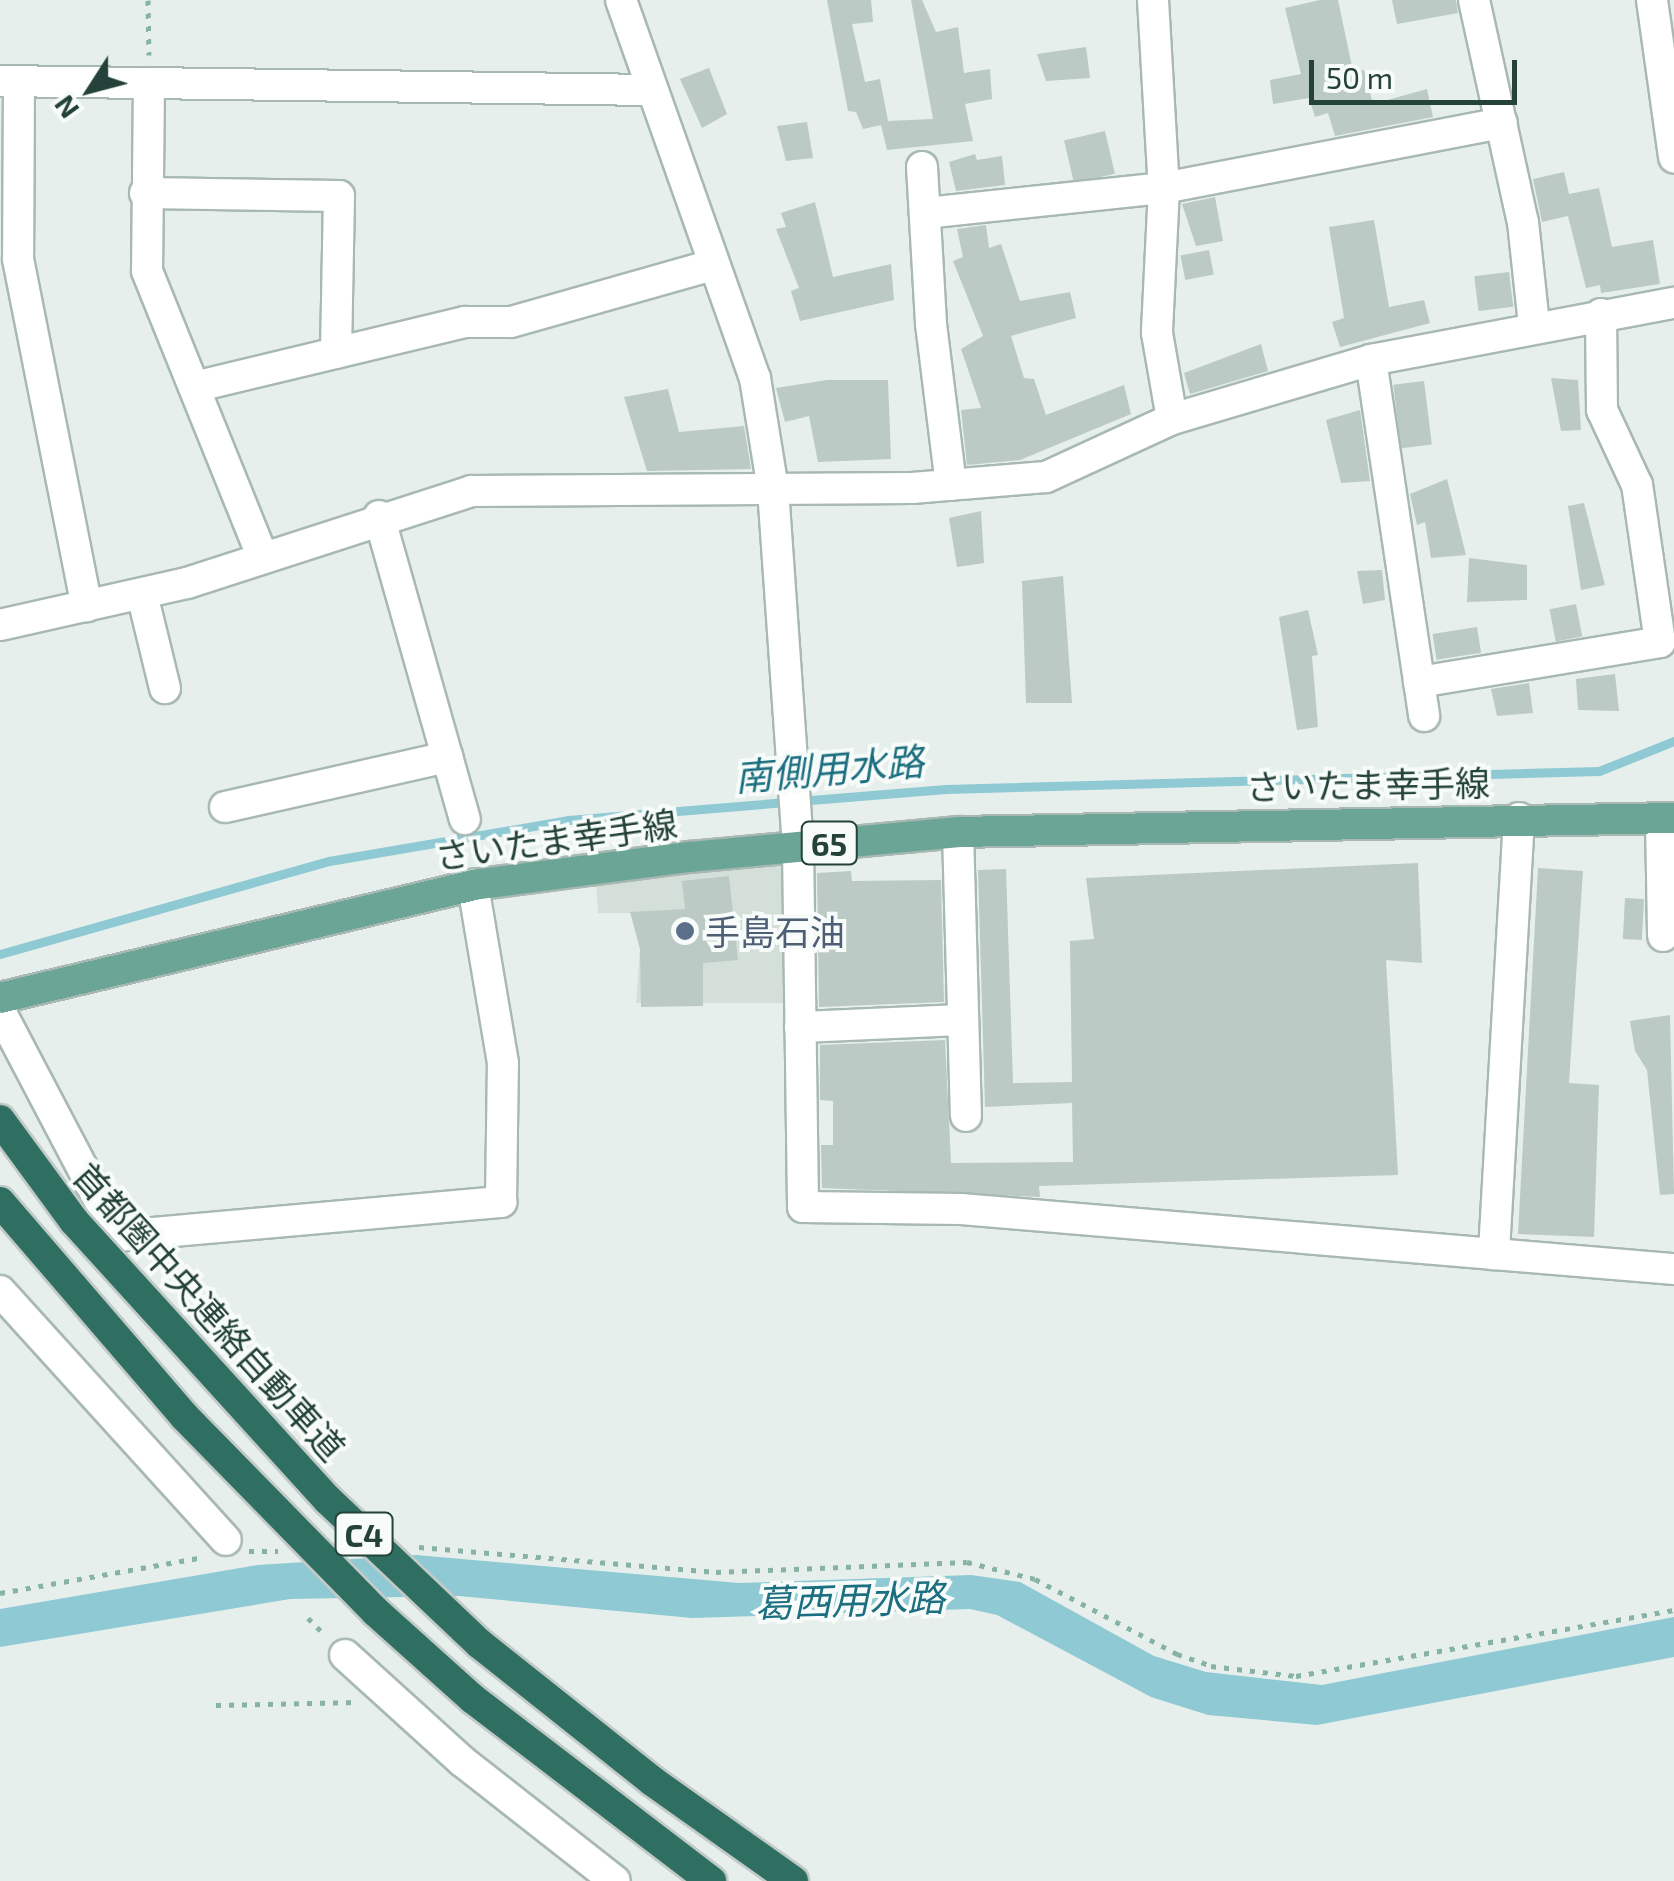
<!DOCTYPE html>
<meta charset="utf-8">
<style>
body{margin:0}
#map{position:relative;width:1674px;height:1881px;overflow:hidden;background:#e6efeb;font-family:"Exo 2","Noto Sans JP",sans-serif}
div>[style]{position:absolute}
.built>*{inset:0;background:#d4dfda}
.water>*{inset:0;background:#8ec9d4}
.stream>*{height:9px;margin:-4.5px;padding:0 4.5px;transform-origin:4.5px;border-radius:4.5px;background:#8ec9d4}
.building>*{inset:0;background:#bbcac4;transform-origin:0 0}
.path>*{height:5px;margin-top:-2.5px;transform-origin:0;background:repeating-linear-gradient(90deg,#86b3a5 0 5px,transparent 0 13px)}
.roads{filter:drop-shadow(2px 0 #a8b8b2) drop-shadow(-2px 0 #a8b8b2) drop-shadow(0 2px #a8b8b2) drop-shadow(0 -2px #a8b8b2)}
.minor>*{height:30px;margin:-15px;padding:0 15px;transform-origin:15px;border-radius:15px;background:#fff}
.major>*{height:30px;margin:-15px;padding:0 15px;transform-origin:15px;border-radius:15px;background:#6aa596}
.bridges{filter:drop-shadow(2px 0 #c2cac8) drop-shadow(-2px 0 #c2cac8) drop-shadow(0 2px #c2cac8) drop-shadow(0 -2px #c2cac8)}
.highway-bridge>*{height:30px;margin:-15px;padding:0 15px;transform-origin:15px;border-radius:15px;background:#2f6f62}
.dots>*{width:28px;height:28px;translate:-50% -50%;box-sizing:border-box;border:5px solid #f7fbf9;border-radius:50%}
span{translate:-50% -50%;white-space:nowrap;text-align:center;line-height:1.15;-webkit-text-stroke:8px #f7fbf9;paint-order:stroke}
.shield-label span{padding:2px 8px;background:#f7fbf9;border:2px solid;border-radius:8px;-webkit-text-stroke-width:0}
.shield-label{font-size:32px;color:#24423a;font-weight:700}
.street-label{font-size:35px;color:#24423a}
.service-label{font-size:35px;color:#4e5e75}
.left{translate:0 -50%;text-align:left}
.water-label{font-size:38px;color:#1c6f80;font-style:italic}
.north{position:absolute;left:40px;top:40px;width:100px;height:100px;-webkit-text-stroke:8px #f7fbf9;paint-order:stroke;rotate:234deg;font-size:28px;font-weight:700;line-height:40px;text-align:center;color:#24423a}
.north::after{content:'';display:block;margin:auto;width:35px;height:45px;background:#24423a;clip-path:polygon(50% 0,100% 100%,50% 72%,0 100%)}
.scale{position:absolute;left:1309px;top:60px;width:208px;height:45px;box-sizing:border-box;border:5px solid #24423a;border-top:0;padding-left:12px;font-size:30px;line-height:35px;white-space:nowrap;color:#24423a;-webkit-text-stroke:8px #f7fbf9;paint-order:stroke}
</style>
<div id="map">
<div class="built">
<i style="clip-path:polygon(785px 860px,788px 1003px,636px 1003px,640px 949px,631px 913px,598px 913px,596px 881px)"></i>
</div>
<div class="water">
<i style="clip-path:polygon(416px 1555px,739px 1583px,971px 1575px,1020px 1582px,1154px 1656px,1206px 1672px,1322px 1685px,1674px 1617px,1674px 1657px,1317px 1725px,1208px 1715px,1151px 1697px,997px 1615px,970px 1609px,692px 1618px,459px 1596px,290px 1599px,0 1647px,0 1609px,258px 1565px)"></i>
</div>
<div class="stream">
<i style="left:0;top:954px;width:342px;rotate:-15.8deg"></i>
<i style="left:329px;top:861px;width:242px;rotate:-9.7deg"></i>
<i style="left:568px;top:820px;width:379px;rotate:-4.7deg"></i>
<i style="left:946px;top:789px;width:653px;rotate:-1.58deg"></i>
<i style="left:1599px;top:771px;width:81px;rotate:-21.8deg"></i>
</div>
<div class="building">
<i style="clip-path:polygon(827px 0,871px 0,873px 22px,852px 24px,865px 82px,880px 79px,888px 121px,933px 119px,911px 0,922px 0,936px 32px,958px 27px,964px 73px,990px 69px,992px 99px,965px 104px,973px 141px,887px 150px,881px 125px,863px 129px,856px 112px,848px 111px)"></i>
<i style="clip-path:polygon(1320px 0,1338px 0,1353px 71px,1364px 70px,1373px 104px,1427px 89px,1433px 117px,1335px 136px,1328px 113px,1315px 117px,1309px 98px,1273px 104px,1270px 80px,1301px 74px,1285px 8px)"></i>
<i style="clip-path:polygon(1392px 0,1456px 0,1458px 13px,1397px 24px)"></i>
<i style="clip-path:polygon(1086px 47px,1090px 78px,1046px 81px,1037px 54px)"></i>
<i style="clip-path:polygon(709px 68px,727px 114px,702px 128px,680px 79px)"></i>
<i style="clip-path:polygon(807px 122px,813px 158px,786px 161px,777px 126px)"></i>
<i style="left:1105px;top:131px;width:44px;height:42px;rotate:77deg"></i>
<i style="clip-path:polygon(975px 154px,977px 160px,1002px 156px,1005px 185px,956px 191px,949px 162px)"></i>
<i style="clip-path:polygon(1564px 172px,1569px 194px,1599px 188px,1612px 247px,1653px 240px,1660px 284px,1601px 293px,1600px 285px,1586px 288px,1568px 216px,1542px 222px,1533px 179px)"></i>
<i style="clip-path:polygon(1215px 197px,1223px 241px,1196px 246px,1182px 204px)"></i>
<i style="clip-path:polygon(815px 202px,833px 277px,891px 264px,894px 300px,800px 321px,791px 291px,799px 288px,776px 229px,786px 227px,781px 213px)"></i>
<i style="clip-path:polygon(1374px 220px,1389px 307px,1424px 300px,1430px 323px,1340px 347px,1332px 322px,1344px 318px,1329px 227px)"></i>
<i style="clip-path:polygon(986px 225px,989px 248px,1001px 244px,1020px 301px,1070px 292px,1076px 318px,1011px 336px,1024px 378px,1034px 379px,1046px 415px,1124px 385px,1131px 414px,1020px 460px,967px 465px,961px 410px,981px 408px,961px 349px,983px 336px,953px 261px,963px 257px,957px 229px)"></i>
<i style="left:1209px;top:250px;width:25px;height:29px;rotate:79deg"></i>
<i style="left:1509px;top:272px;width:35px;height:35px;rotate:83deg"></i>
<i style="clip-path:polygon(1261px 344px,1268px 371px,1190px 394px,1184px 373px)"></i>
<i style="clip-path:polygon(1551px 378px,1578px 380px,1581px 430px,1561px 431px)"></i>
<i style="clip-path:polygon(827px 380px,888px 380px,891px 459px,818px 462px,809px 416px,785px 422px,776px 388px)"></i>
<i style="left:1424px;top:381px;width:64px;height:31px;rotate:83deg"></i>
<i style="clip-path:polygon(668px 389px,679px 432px,744px 426px,751px 469px,647px 471px,624px 397px)"></i>
<i style="clip-path:polygon(1360px 410px,1370px 481px,1341px 483px,1326px 420px)"></i>
<i style="clip-path:polygon(1447px 479px,1466px 555px,1431px 558px,1425px 522px,1417px 525px,1410px 494px)"></i>
<i style="clip-path:polygon(1584px 503px,1605px 585px,1581px 590px,1568px 506px)"></i>
<i style="clip-path:polygon(981px 511px,984px 563px,957px 567px,949px 518px)"></i>
<i style="clip-path:polygon(1469px 558px,1527px 565px,1527px 600px,1467px 602px)"></i>
<i style="clip-path:polygon(1382px 570px,1385px 600px,1363px 604px,1357px 571px)"></i>
<i style="clip-path:polygon(1063px 576px,1072px 703px,1026px 703px,1022px 581px)"></i>
<i style="left:1576px;top:604px;width:33px;height:27px;rotate:79deg"></i>
<i style="clip-path:polygon(1308px 610px,1318px 655px,1312px 656px,1318px 727px,1297px 730px,1279px 617px)"></i>
<i style="left:1477px;top:627px;width:26px;height:45px;rotate:81deg"></i>
<i style="clip-path:polygon(1615px 674px,1619px 711px,1578px 710px,1576px 679px)"></i>
<i style="clip-path:polygon(1529px 683px,1533px 713px,1497px 716px,1491px 689px)"></i>
<i style="clip-path:polygon(1418px 863px,1422px 963px,1386px 960px,1398px 1175px,1039px 1186px,1040px 1197px,822px 1188px,821px 1145px,833px 1145px,833px 1101px,820px 1100px,820px 1045px,945px 1040px,951px 1163px,1073px 1162px,1072px 1103px,985px 1107px,978px 870px,1006px 869px,1013px 1083px,1072px 1082px,1070px 941px,1094px 939px,1086px 878px)"></i>
<i style="clip-path:polygon(1538px 868px,1583px 871px,1569px 1083px,1599px 1085px,1594px 1237px,1518px 1234px)"></i>
<i style="clip-path:polygon(851px 871px,852px 881px,941px 880px,944px 1002px,819px 1007px,817px 873px)"></i>
<i style="clip-path:polygon(729px 876px,738px 960px,703px 963px,703px 1006px,641px 1007px,640px 949px,630px 912px,685px 909px,682px 881px)"></i>
<i style="left:1625px;top:898px;width:19px;height:41px;rotate:3deg"></i>
<i style="clip-path:polygon(1670px 1015px,1674px 1194px,1660px 1195px,1647px 1070px,1635px 1051px,1630px 1021px)"></i>
</div>
<div class="path">
<i style="left:148px;top:0;width:55px;rotate:89deg"></i>
<i style="left:419px;top:1547px;width:298px;rotate:4.8deg"></i>
<i style="left:716px;top:1572px;width:251px;rotate:-2.3deg"></i>
<i style="left:967px;top:1562px;width:70px;rotate:14deg"></i>
<i style="left:1035px;top:1579px;width:161px;rotate:27.8deg"></i>
<i style="left:1177px;top:1654px;width:36px;rotate:19deg"></i>
<i style="left:1211px;top:1666px;width:86px;rotate:6.7deg"></i>
<i style="left:1296px;top:1676px;width:384px;rotate:-9.9deg"></i>
<i style="left:249px;top:1551px;width:29px"></i>
<i style="left:0;top:1593px;width:207px;rotate:-10deg"></i>
<i style="left:308px;top:1618px;width:24px;rotate:45deg"></i>
<i style="left:216px;top:1705px;width:141px;rotate:-1.2deg"></i>
</div>
<div class="roads">
<div class="minor">
<i style="left:621px;top:0;width:401px;rotate:70.5deg"></i>
<i style="left:755px;top:378px;width:112px;rotate:80.8deg"></i>
<i style="left:773px;top:489px;width:358px;rotate:86deg"></i>
<i style="left:798px;top:846px;width:361px;rotate:89.2deg"></i>
<i style="left:803px;top:1207px;width:158px;rotate:0.7deg"></i>
<i style="left:961px;top:1209px;width:535px;rotate:4.83deg"></i>
<i style="left:1153px;top:0;width:188px;rotate:86.7deg"></i>
<i style="left:1164px;top:188px;width:145px;rotate:92.8deg"></i>
<i style="left:1157px;top:333px;width:87px;rotate:80.1deg"></i>
<i style="left:1474px;top:0;width:227px;rotate:77.6deg"></i>
<i style="left:1523px;top:222px;width:104px;rotate:83.9deg"></i>
<i style="left:1652px;top:0;width:159px;rotate:82deg"></i>
<i style="left:0;top:81px;width:650px;rotate:0.79deg"></i>
<i style="left:19px;top:81px;width:178px;rotate:90.3deg"></i>
<i style="left:18px;top:259px;width:354px;rotate:78.8deg"></i>
<i style="left:149px;top:83px;width:188px;rotate:90.6deg"></i>
<i style="left:147px;top:271px;width:306px;rotate:68deg"></i>
<i style="left:922px;top:167px;width:157px;rotate:86.7deg"></i>
<i style="left:931px;top:324px;width:162px;rotate:82.9deg"></i>
<i style="left:145px;top:193px;width:194px;rotate:0.9deg"></i>
<i style="left:339px;top:196px;width:157px;rotate:91.1deg"></i>
<i style="left:925px;top:213px;width:240px;rotate:-6deg"></i>
<i style="left:1164px;top:188px;width:344px;rotate:-10.9deg"></i>
<i style="left:1371px;top:360px;width:360px;rotate:81.5deg"></i>
<i style="left:194px;top:387px;width:279px;rotate:-13.5deg"></i>
<i style="left:465px;top:322px;width:46px"></i>
<i style="left:511px;top:322px;width:210px;rotate:-15.8deg"></i>
<i style="left:379px;top:516px;width:315px;rotate:74.2deg"></i>
<i style="left:142px;top:594px;width:97px;rotate:76.3deg"></i>
<i style="left:0;top:625px;width:192px;rotate:-12.7deg"></i>
<i style="left:187px;top:583px;width:299px;rotate:-17.9deg"></i>
<i style="left:471px;top:491px;width:441px;rotate:-0.4deg"></i>
<i style="left:912px;top:488px;width:134px;rotate:-4.7deg"></i>
<i style="left:1046px;top:477px;width:139px;rotate:-24.7deg"></i>
<i style="left:1172px;top:419px;width:208px;rotate:-16.5deg"></i>
<i style="left:1371px;top:360px;width:308px;rotate:-10.7deg"></i>
<i style="left:1419px;top:682px;width:244px;rotate:-9.4deg"></i>
<i style="left:1660px;top:642px;width:159px;rotate:-98.3deg"></i>
<i style="left:1637px;top:485px;width:83px;rotate:-115deg"></i>
<i style="left:1602px;top:410px;width:96px;rotate:-90.6deg"></i>
<i style="left:225px;top:807px;width:228px;rotate:-12.7deg"></i>
<i style="left:1519px;top:818px;width:437px;rotate:93.3deg"></i>
<i style="left:1494px;top:1254px;width:181px;rotate:4.8deg"></i>
<i style="left:1661px;top:818px;width:118px;rotate:89deg"></i>
<i style="left:958px;top:832px;width:284px;rotate:88.4deg"></i>
<i style="left:0;top:1011px;width:254px;rotate:62.3deg"></i>
<i style="left:118px;top:1236px;width:385px;rotate:-5.1deg"></i>
<i style="left:501px;top:1202px;width:139px;rotate:-89.2deg"></i>
<i style="left:503px;top:1063px;width:181px;rotate:-99.6deg"></i>
<i style="left:800px;top:1027px;width:163px;rotate:-2.5deg"></i>
<i style="left:0;top:1291px;width:336px;rotate:47.8deg"></i>
<i style="left:345px;top:1655px;width:158px;rotate:42.2deg"></i>
<i style="left:462px;top:1761px;width:194px;rotate:38.1deg"></i>
</div>
<div class="major">
<i style="left:0;top:998px;width:486px;rotate:-13.4deg"></i>
<i style="left:473px;top:885px;width:219px;rotate:-7.4deg"></i>
<i style="left:690px;top:857px;width:269px;rotate:-5.3deg"></i>
<i style="left:958px;top:832px;width:716px;rotate:-1.12deg"></i>
</div>
</div>
<div class="bridges">
<div class="highway-bridge">
<i style="left:0;top:1120px;width:125px;rotate:53.8deg"></i>
<i style="left:74px;top:1221px;width:377px;rotate:47.7deg"></i>
<i style="left:328px;top:1500px;width:209px;rotate:43.5deg"></i>
<i style="left:480px;top:1644px;width:220px;rotate:38.5deg"></i>
<i style="left:652px;top:1781px;width:173px;rotate:35.3deg"></i>
<i style="left:0;top:1202px;width:282px;rotate:49.3deg"></i>
<i style="left:184px;top:1416px;width:274px;rotate:45.6deg"></i>
<i style="left:376px;top:1612px;width:130px;rotate:41.9deg"></i>
<i style="left:473px;top:1699px;width:300px;rotate:37.4deg"></i>
</div>
</div>
<div class="dots">
<i style="left:685px;top:931px;background:#5c6f8a"></i>
</div>
<div class="shield-label">
<span style="left:829px;top:843px">65</span>
<span style="left:364px;top:1534px">C4</span>
</div>
<div class="street-label">
<span style="left:1368px;top:784px;rotate:-1deg">さいたま幸手線</span>
<span style="left:556px;top:839px;rotate:-8deg">さいたま幸手線</span>
<span style="left:210px;top:1311px;rotate:48deg">首都圏中央連絡自動車道</span>
</div>
<div class="service-label">
<span class="left" style="left:705px;top:931px">手島石油</span>
</div>
<div class="water-label">
<span style="left:829px;top:769px;rotate:-5deg">南側用水路</span>
<span style="left:850px;top:1600px;rotate:-2deg">葛西用水路</span>
</div>
<div class="north">N</div>
<div class="scale">50 m</div>
</div>
